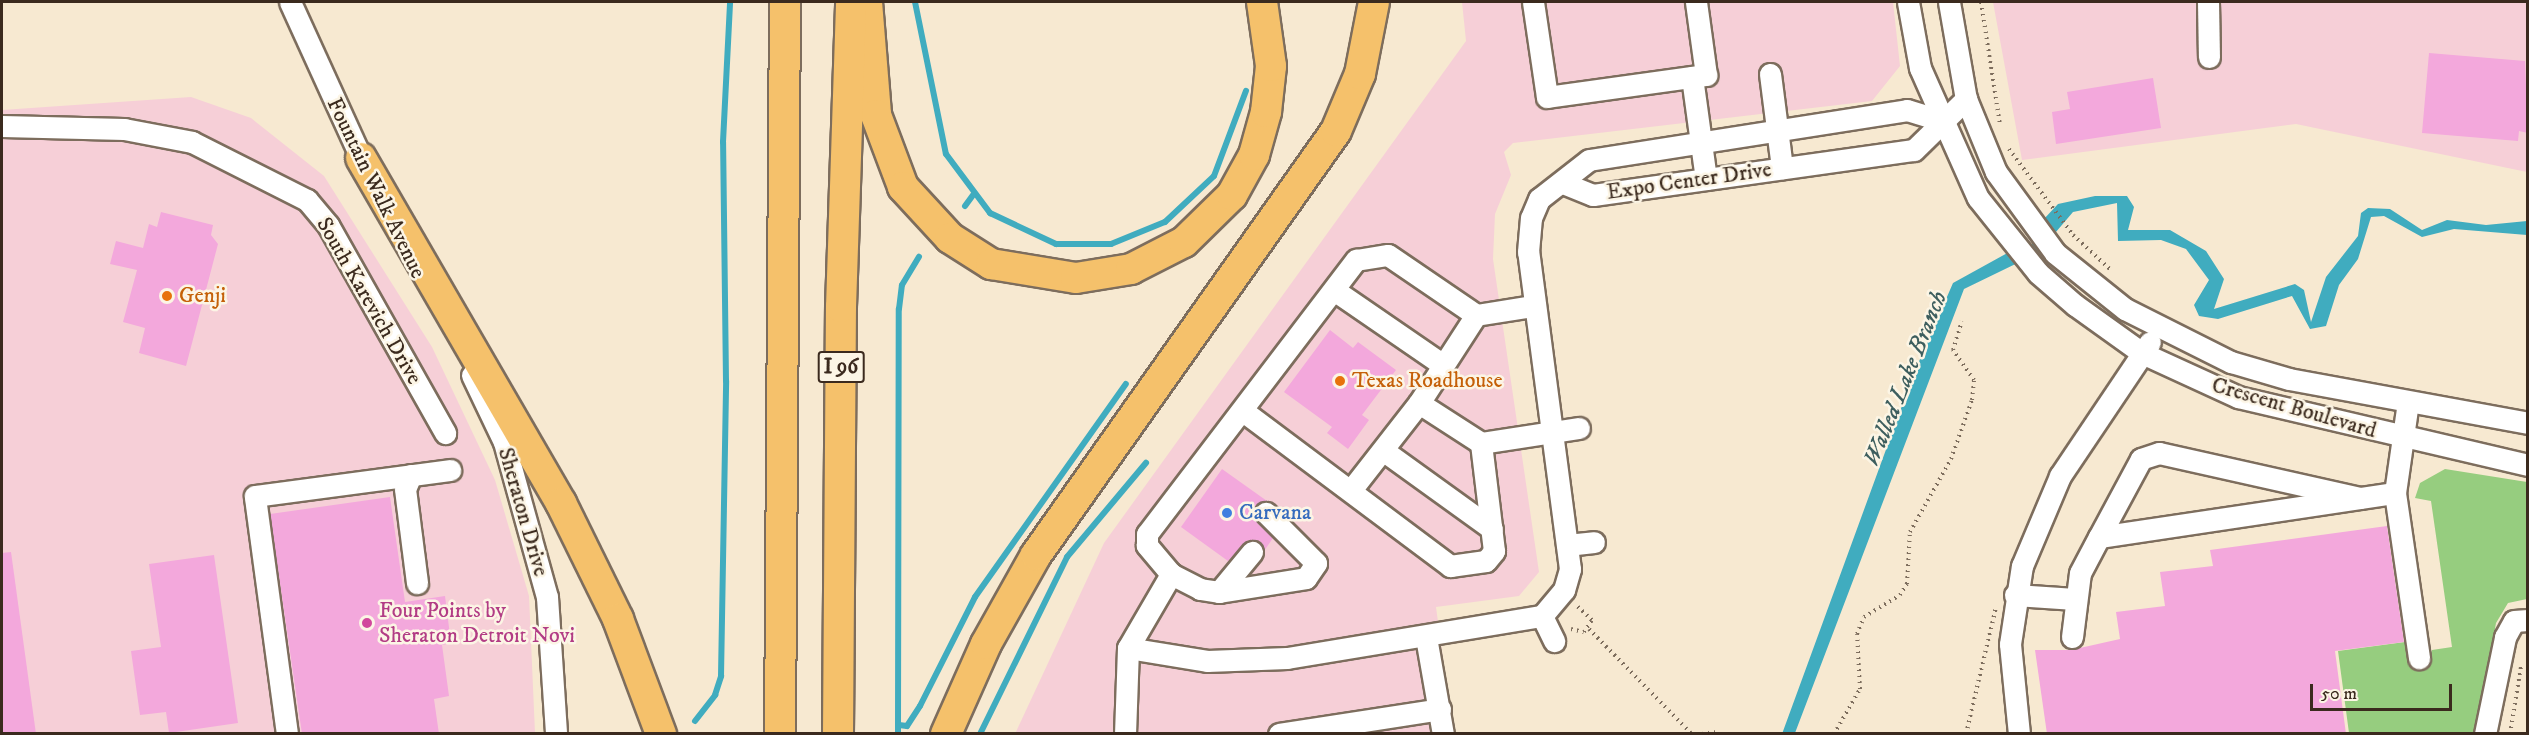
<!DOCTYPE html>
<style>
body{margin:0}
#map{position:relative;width:2529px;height:735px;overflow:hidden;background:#f7e9d1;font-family:"IM FELL DW Pica",serif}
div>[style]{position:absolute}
.built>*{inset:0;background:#f6cfd7}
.green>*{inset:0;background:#96cd7f}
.water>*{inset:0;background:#40acbf}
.stream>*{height:6px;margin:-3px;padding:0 3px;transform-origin:3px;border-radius:3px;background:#40acbf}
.building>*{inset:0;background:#f3a8dc}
.path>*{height:4px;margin-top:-2px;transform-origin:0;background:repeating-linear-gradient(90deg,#7d6d5d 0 1.5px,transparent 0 6px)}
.roads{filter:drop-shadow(2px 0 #7d6d5d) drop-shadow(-2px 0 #7d6d5d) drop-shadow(0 2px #7d6d5d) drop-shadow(0 -2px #7d6d5d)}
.minor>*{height:21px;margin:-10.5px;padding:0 10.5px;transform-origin:10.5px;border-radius:10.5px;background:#fff}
.highway>*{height:30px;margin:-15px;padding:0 15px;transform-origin:15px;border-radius:15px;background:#f5c16b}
.dots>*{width:16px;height:16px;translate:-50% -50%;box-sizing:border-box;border:3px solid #fcf5e5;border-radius:50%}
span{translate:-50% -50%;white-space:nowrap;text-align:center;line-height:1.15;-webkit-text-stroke:5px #fcf5e5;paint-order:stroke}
.shield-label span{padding:2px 4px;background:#fcf5e5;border:2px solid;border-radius:4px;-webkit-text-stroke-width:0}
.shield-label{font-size:21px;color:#3b2a1e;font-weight:700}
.street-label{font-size:22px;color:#3b2a1e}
.food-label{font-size:22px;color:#c56008}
.left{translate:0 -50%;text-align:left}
.shop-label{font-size:22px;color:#366cbe}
.hotel-label{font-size:22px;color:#b23c85}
.water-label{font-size:24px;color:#3d5e5e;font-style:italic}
.frame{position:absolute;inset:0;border:3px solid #3b2a1e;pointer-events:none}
.scale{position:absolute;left:2310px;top:684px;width:142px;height:27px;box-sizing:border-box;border:3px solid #3b2a1e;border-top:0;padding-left:8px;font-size:18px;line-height:21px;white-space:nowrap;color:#3b2a1e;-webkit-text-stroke:4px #fcf5e5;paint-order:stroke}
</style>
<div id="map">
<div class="built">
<i style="clip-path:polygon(1462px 2px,1893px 2px,1900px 66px,1872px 101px,1513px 143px,1504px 152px,1511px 175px,1495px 214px,1493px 259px,1539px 572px,1519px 596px,1436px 607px,1453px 733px,1015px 734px,1104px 543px,1466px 41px)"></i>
<i style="clip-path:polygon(1993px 2px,2527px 2px,2527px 172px,2296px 124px,2022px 160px)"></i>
<i style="clip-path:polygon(191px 97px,251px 118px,324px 176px,432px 347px,495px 480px,529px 596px,535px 733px,2px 734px,2px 110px)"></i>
</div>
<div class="green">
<i style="clip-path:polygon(2445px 469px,2527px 482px,2527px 599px,2508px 603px,2496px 623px,2476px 733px,2349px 733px,2338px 651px,2405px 642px,2408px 664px,2428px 661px,2432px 650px,2452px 647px,2431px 501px,2415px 498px,2420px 483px)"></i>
</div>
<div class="water">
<i style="clip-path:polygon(2095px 196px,2127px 196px,2134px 207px,2128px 230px,2170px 230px,2206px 251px,2224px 279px,2214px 309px,2295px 284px,2304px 290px,2311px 322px,2326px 277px,2358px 236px,2361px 213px,2368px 208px,2390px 209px,2422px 230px,2447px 220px,2486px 225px,2527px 221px,2527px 235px,2454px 229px,2422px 237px,2384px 216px,2371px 217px,2358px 259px,2339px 285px,2326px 326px,2310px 329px,2292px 296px,2218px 319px,2199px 316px,2194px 305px,2209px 280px,2186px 249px,2161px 240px,2118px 241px,2117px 203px,2073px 212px,2038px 253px,1964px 289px,1795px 733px,1782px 734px,1914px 373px,1953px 283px,2011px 251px,2030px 248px,2043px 220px,2058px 204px)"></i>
</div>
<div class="stream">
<i style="left:915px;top:2px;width:155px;rotate:78.5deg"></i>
<i style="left:946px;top:154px;width:74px;rotate:53.3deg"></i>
<i style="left:990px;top:213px;width:73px;rotate:25.2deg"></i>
<i style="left:1056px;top:244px;width:55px"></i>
<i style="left:1111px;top:244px;width:58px;rotate:-22.2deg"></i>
<i style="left:1165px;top:222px;width:67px;rotate:-43.2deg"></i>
<i style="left:1214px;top:176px;width:91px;rotate:-69.4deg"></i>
<i style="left:965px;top:206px;width:14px;rotate:-54deg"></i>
<i style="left:695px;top:721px;width:33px;rotate:-52deg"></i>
<i style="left:715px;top:695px;width:20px;rotate:-72deg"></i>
<i style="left:721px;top:676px;width:295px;rotate:-89deg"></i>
<i style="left:726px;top:381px;width:239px;rotate:-90.7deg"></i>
<i style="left:723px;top:142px;width:140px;rotate:-87.1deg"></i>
<i style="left:899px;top:725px;width:8px;rotate:7deg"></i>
<i style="left:907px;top:726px;width:24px;rotate:-57deg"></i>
<i style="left:920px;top:706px;width:122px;rotate:-63.2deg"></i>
<i style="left:975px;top:597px;width:261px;rotate:-54.7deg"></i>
<i style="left:898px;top:734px;width:425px;rotate:-89.9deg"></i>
<i style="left:899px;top:309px;width:24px;rotate:-83deg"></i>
<i style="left:902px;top:285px;width:33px;rotate:-59deg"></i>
<i style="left:980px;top:734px;width:197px;rotate:-63.8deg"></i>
<i style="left:1067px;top:557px;width:123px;rotate:-50deg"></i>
</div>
<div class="building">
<i style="clip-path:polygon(2429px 53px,2525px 61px,2528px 133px,2519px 131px,2518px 141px,2422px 133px)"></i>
<i style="clip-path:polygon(2153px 78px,2161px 128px,2056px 144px,2052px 112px,2070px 109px,2067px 92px)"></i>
<i style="clip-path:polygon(161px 212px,213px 225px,211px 235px,218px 244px,186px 366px,139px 353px,145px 328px,123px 322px,137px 270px,110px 264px,116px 241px,143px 248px,149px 224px,157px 227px)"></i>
<i style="clip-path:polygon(1330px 330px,1353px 348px,1358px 342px,1396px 370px,1362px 415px,1369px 420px,1348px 449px,1327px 433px,1332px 427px,1284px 392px)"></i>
<i style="clip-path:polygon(1222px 469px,1267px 501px,1254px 510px,1257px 523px,1273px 538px,1264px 551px,1260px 542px,1248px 540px,1228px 561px,1181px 527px)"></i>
<i style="clip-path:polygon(390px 497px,405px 602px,445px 596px,451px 643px,442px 645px,449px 696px,434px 699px,439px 734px,302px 734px,270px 514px)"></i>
<i style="clip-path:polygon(2387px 526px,2404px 642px,2335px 651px,2346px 734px,2047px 734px,2035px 650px,2071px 650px,2120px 639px,2116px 612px,2165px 606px,2160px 572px,2213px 566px,2210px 550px)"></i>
<i style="clip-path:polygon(11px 552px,36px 734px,2px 734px,2px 553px)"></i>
<i style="clip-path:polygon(214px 555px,238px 723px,169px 733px,166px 712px,140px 715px,131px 651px,161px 647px,149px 564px)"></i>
</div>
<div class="path">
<i style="left:1981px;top:2px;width:124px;rotate:81.2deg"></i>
<i style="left:2009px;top:149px;width:107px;rotate:53.3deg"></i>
<i style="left:2073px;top:235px;width:53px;rotate:42.7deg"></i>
<i style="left:1571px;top:629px;width:13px;rotate:13deg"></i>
<i style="left:1584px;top:632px;width:14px;rotate:-56deg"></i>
<i style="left:1592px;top:620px;width:23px;rotate:-137deg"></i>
<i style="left:1589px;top:629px;width:147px;rotate:45.6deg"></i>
<i style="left:1702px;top:734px;width:15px;rotate:-8deg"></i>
<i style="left:1834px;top:734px;width:52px;rotate:-60deg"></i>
<i style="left:1860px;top:689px;width:55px;rotate:-93.1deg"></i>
<i style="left:1857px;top:634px;width:18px;rotate:-68deg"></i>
<i style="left:1864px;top:617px;width:42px;rotate:-31.4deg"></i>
<i style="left:1900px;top:595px;width:13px;rotate:-58deg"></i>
<i style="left:1907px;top:584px;width:52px;rotate:-86.7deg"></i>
<i style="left:1910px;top:532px;width:84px;rotate:-60.7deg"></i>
<i style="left:1951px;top:459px;width:63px;rotate:-70.4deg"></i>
<i style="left:1972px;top:400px;width:20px;rotate:-84deg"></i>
<i style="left:1974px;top:380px;width:37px;rotate:-125deg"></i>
<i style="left:1953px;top:350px;width:30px;rotate:-73deg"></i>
<i style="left:1966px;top:734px;width:130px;rotate:-76.7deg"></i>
<i style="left:2510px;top:734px;width:68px;rotate:-80.7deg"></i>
</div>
<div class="roads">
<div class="minor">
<i style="left:290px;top:2px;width:183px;rotate:65.5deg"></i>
<i style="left:1533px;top:2px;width:96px;rotate:81.6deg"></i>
<i style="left:1547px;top:97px;width:161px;rotate:-7.9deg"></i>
<i style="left:1706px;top:75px;width:74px;rotate:-97.8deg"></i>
<i style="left:1908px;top:2px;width:67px;rotate:79.7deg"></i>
<i style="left:1920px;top:68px;width:142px;rotate:66deg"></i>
<i style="left:1978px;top:198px;width:96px;rotate:51.3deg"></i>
<i style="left:2038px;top:273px;width:49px;rotate:40.9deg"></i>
<i style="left:2075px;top:305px;width:82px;rotate:35.6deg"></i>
<i style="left:2142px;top:353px;width:106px;rotate:24.6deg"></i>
<i style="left:2238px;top:397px;width:298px;rotate:13.2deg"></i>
<i style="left:1949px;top:2px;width:98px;rotate:80.1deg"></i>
<i style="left:1966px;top:99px;width:79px;rotate:67.7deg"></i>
<i style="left:1996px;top:172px;width:100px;rotate:53.9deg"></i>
<i style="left:2055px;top:253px;width:90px;rotate:38.7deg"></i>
<i style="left:2125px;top:309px;width:119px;rotate:26.6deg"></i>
<i style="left:2231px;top:362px;width:60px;rotate:16.3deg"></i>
<i style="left:2289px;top:379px;width:243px;rotate:10.4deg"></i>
<i style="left:2208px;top:2px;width:55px;rotate:89deg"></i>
<i style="left:1770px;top:74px;width:95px;rotate:82.7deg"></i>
<i style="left:1692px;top:77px;width:103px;rotate:82.2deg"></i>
<i style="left:2px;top:126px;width:122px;rotate:1.4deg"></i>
<i style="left:124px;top:129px;width:69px;rotate:10.8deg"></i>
<i style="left:192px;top:142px;width:129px;rotate:26.8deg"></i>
<i style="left:307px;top:200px;width:33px;rotate:50deg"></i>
<i style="left:328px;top:225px;width:239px;rotate:60.6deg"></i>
<i style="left:1563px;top:183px;width:32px;rotate:22deg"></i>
<i style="left:1593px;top:195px;width:324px;rotate:-8deg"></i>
<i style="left:1914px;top:150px;width:73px;rotate:-44.4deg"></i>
<i style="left:1334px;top:290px;width:132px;rotate:34.5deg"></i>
<i style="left:472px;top:375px;width:74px;rotate:64.5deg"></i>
<i style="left:504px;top:442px;width:161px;rotate:74.5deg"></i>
<i style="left:547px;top:597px;width:137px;rotate:86.2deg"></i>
<i style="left:1419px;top:403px;width:105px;rotate:-57.1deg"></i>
<i style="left:1243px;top:411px;width:259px;rotate:36.8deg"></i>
<i style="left:1450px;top:566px;width:36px;rotate:-8deg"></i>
<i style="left:1486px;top:561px;width:13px;rotate:-51deg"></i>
<i style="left:1494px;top:551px;width:109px;rotate:-96.9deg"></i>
<i style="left:1384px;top:451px;width:133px;rotate:35.8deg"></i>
<i style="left:411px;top:475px;width:15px;rotate:113deg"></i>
<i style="left:405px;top:489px;width:95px;rotate:82.7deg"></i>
<i style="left:1351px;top:490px;width:110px;rotate:-52deg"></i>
<i style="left:1419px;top:403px;width:74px;rotate:32.8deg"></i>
<i style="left:1481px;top:443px;width:99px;rotate:-8.7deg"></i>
<i style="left:2395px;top:493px;width:167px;rotate:81.7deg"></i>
<i style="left:2360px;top:498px;width:206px;rotate:-167.4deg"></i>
<i style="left:2159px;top:453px;width:19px;rotate:162deg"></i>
<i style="left:2141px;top:459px;width:89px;rotate:118.3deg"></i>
<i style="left:2099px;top:537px;width:299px;rotate:-8.5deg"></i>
<i style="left:2395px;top:493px;width:92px;rotate:-81.9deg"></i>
<i style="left:1567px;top:545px;width:27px;rotate:-6deg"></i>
<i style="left:1171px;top:574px;width:33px;rotate:27deg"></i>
<i style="left:1200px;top:589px;width:19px;rotate:9deg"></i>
<i style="left:1219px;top:592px;width:88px;rotate:-9.1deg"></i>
<i style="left:1306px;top:578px;width:18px;rotate:-56deg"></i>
<i style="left:1316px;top:563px;width:71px;rotate:-135deg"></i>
<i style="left:1219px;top:592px;width:52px;rotate:-50.5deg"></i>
<i style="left:2015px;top:595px;width:60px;rotate:3.8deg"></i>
<i style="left:1542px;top:616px;width:28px;rotate:64deg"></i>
<i style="left:1426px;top:637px;width:98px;rotate:80.1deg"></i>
<i style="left:2072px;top:637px;width:64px;rotate:-82.9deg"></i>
<i style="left:2080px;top:573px;width:41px;rotate:-62.2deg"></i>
<i style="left:1128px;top:648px;width:80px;rotate:9.3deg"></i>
<i style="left:1207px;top:661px;width:80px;rotate:-2.1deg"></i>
<i style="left:1287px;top:658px;width:258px;rotate:-9.4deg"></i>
<i style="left:1542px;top:616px;width:34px;rotate:-50deg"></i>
<i style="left:1564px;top:590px;width:22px;rotate:-74deg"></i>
<i style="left:1570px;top:569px;width:320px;rotate:-97.5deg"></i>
<i style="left:1528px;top:252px;width:34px;rotate:-85deg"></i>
<i style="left:1531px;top:218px;width:21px;rotate:-67deg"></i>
<i style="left:1539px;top:199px;width:63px;rotate:-38deg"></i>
<i style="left:1589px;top:160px;width:322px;rotate:-8.9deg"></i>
<i style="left:1907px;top:110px;width:34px;rotate:17deg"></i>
<i style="left:287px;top:734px;width:240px;rotate:-97.7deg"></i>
<i style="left:255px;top:496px;width:197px;rotate:-7.6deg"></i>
<i style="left:1125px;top:734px;width:86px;rotate:-88deg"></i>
<i style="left:1128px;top:648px;width:86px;rotate:-59.8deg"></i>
<i style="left:1171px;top:574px;width:38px;rotate:-130deg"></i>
<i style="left:1147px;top:545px;width:11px;rotate:-90deg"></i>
<i style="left:1147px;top:534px;width:345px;rotate:-52.7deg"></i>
<i style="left:1356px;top:260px;width:32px;rotate:-9deg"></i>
<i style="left:1388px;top:255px;width:107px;rotate:34.3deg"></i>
<i style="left:1476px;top:315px;width:58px;rotate:-9deg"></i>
<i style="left:1279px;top:734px;width:163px;rotate:-8.8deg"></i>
<i style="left:2019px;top:734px;width:90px;rotate:-95.7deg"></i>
<i style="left:2010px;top:644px;width:79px;rotate:-81.3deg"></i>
<i style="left:2022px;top:566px;width:98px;rotate:-67.1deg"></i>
<i style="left:2060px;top:476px;width:161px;rotate:-56.1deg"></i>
<i style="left:2485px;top:734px;width:99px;rotate:-78.3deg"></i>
<i style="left:2505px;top:637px;width:18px;rotate:-61deg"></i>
<i style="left:2514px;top:621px;width:14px;rotate:-4deg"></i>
</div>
<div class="highway">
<i style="left:867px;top:2px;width:113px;rotate:85.4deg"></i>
<i style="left:876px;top:115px;width:77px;rotate:69.4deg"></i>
<i style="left:903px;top:187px;width:69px;rotate:47.3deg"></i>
<i style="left:950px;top:238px;width:49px;rotate:32.4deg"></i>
<i style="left:991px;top:264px;width:86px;rotate:9.4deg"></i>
<i style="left:1076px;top:278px;width:56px;rotate:-9.3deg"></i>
<i style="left:1131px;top:269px;width:59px;rotate:-27deg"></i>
<i style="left:1184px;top:242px;width:67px;rotate:-44.4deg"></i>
<i style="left:1232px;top:195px;width:46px;rotate:-61.2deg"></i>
<i style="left:1254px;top:155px;width:45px;rotate:-74.4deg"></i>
<i style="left:1266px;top:112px;width:46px;rotate:-83.8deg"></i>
<i style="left:1271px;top:66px;width:65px;rotate:-98deg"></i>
<i style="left:361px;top:158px;width:399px;rotate:59.9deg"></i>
<i style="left:561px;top:503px;width:129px;rotate:63.8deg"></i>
<i style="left:618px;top:619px;width:123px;rotate:69.5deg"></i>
<i style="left:780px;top:734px;width:732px;rotate:-89.61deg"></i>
<i style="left:838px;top:734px;width:427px;rotate:-89.6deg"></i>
<i style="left:841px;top:307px;width:305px;rotate:-88.1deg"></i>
<i style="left:946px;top:734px;width:98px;rotate:-66deg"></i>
<i style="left:986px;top:644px;width:102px;rotate:-60.7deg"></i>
<i style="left:1036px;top:555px;width:519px;rotate:-54.72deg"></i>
<i style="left:1336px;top:131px;width:62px;rotate:-67.2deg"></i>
<i style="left:1360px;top:74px;width:73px;rotate:-79deg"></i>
</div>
</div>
<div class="dots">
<i style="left:167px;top:296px;background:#e8710a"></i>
<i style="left:1340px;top:381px;background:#e8710a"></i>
<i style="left:1227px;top:513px;background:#3f7fe0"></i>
<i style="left:367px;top:623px;background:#d1479c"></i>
</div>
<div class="shield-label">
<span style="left:841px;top:367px">I 96</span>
</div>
<div class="street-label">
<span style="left:1689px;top:181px;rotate:-8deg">Expo Center Drive</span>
<span style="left:376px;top:188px;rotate:64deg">Fountain Walk Avenue</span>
<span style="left:369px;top:301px;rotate:60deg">South Karevich Drive</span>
<span style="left:2294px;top:408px;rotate:16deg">Crescent Boulevard</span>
<span style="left:523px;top:512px;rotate:74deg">Sheraton Drive</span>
</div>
<div class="food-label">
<span class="left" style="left:179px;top:296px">Genji</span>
<span class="left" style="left:1352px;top:381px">Texas Roadhouse</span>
</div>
<div class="shop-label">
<span class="left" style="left:1239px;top:513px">Carvana</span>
</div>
<div class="hotel-label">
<span class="left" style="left:379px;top:623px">Four Points by<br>Sheraton Detroit Novi</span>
</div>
<div class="water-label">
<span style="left:1906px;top:379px;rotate:-68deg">Walled Lake Branch</span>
</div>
<div class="frame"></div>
<div class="scale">50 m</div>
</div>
